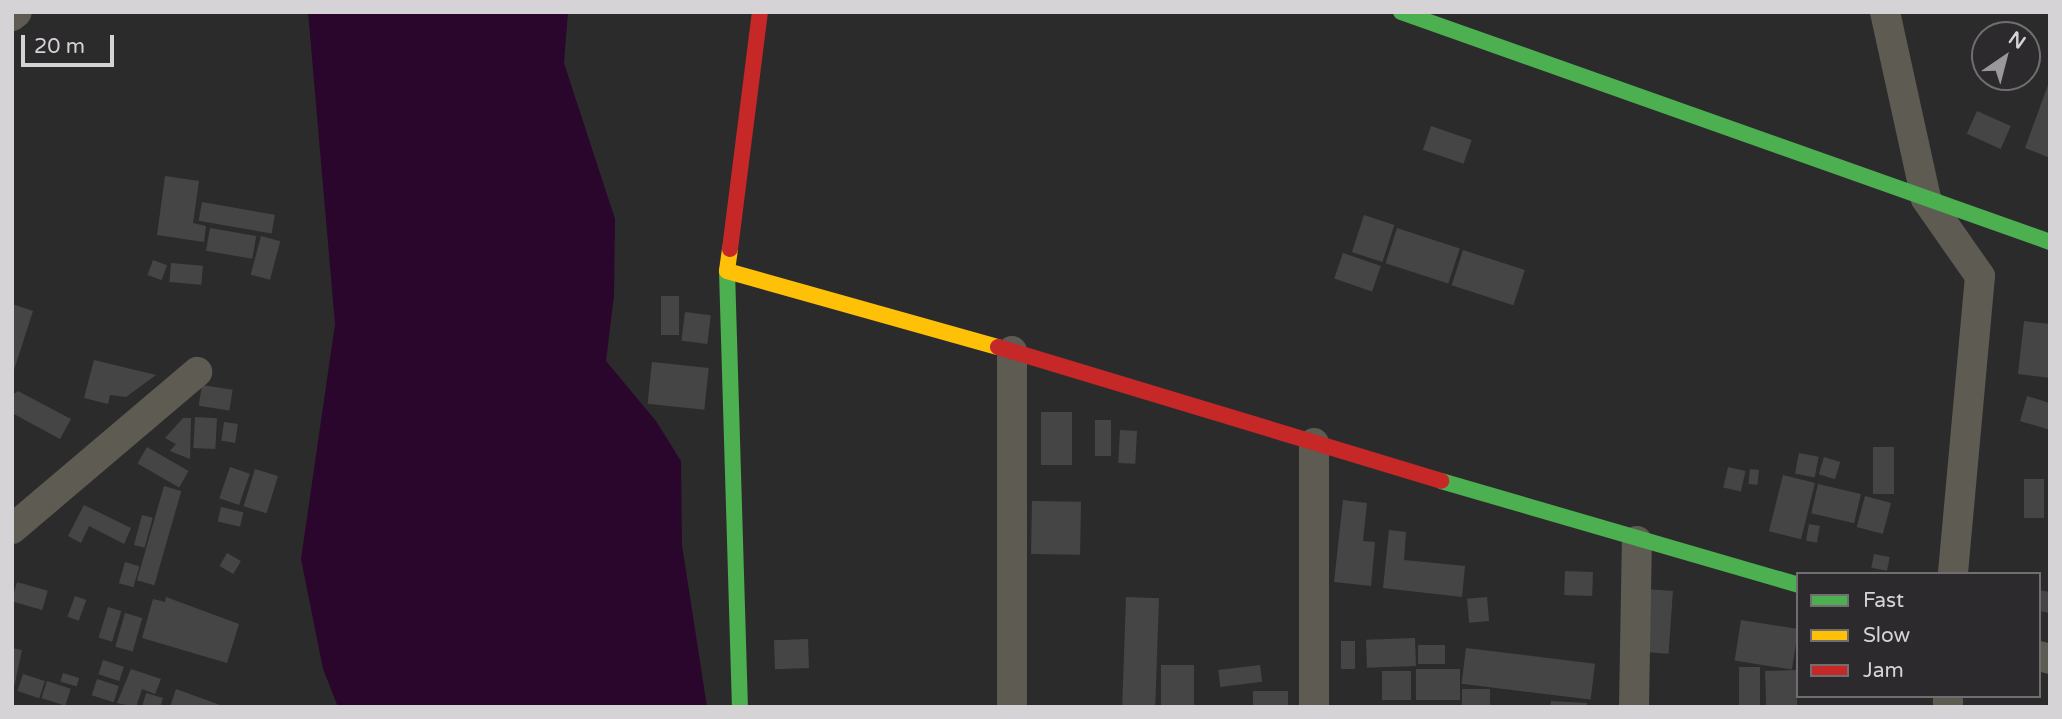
<!DOCTYPE html>
<style>
body{margin:0}
#map{position:relative;width:2062px;height:719px;overflow:hidden;background:#2c2b2c;font-family:"Varela Round",sans-serif}
div>[style]{position:absolute}
.water>*{inset:0;background:#2a062d}
.building>*{inset:0;background:#464546;transform-origin:0 0}
.street>*{height:30px;margin:-15px;padding:0 15px;transform-origin:15px;border-radius:15px;background:#5e5c52}
.fast>*{height:16px;margin:-8px;padding:0 8px;transform-origin:8px;border-radius:8px;background:#4caf50}
.slow>*{height:16px;margin:-8px;padding:0 8px;transform-origin:8px;border-radius:8px;background:#ffc107}
.jam>*{height:16px;margin:-8px;padding:0 8px;transform-origin:8px;border-radius:8px;background:#c62828}
span{translate:-50% -50%;white-space:nowrap;text-align:center;line-height:1.15;-webkit-text-stroke:5px #2c2a2d;paint-order:stroke}
.frame{position:absolute;inset:0;border:14px solid #d5d3d5;pointer-events:none}
.legend{position:absolute;left:1796px;top:572px;width:245px;height:126px;box-sizing:border-box;background:#2c2a2d;border:2px solid #706e70;margin:0;padding:9px 12px;list-style:none;font-size:21px;color:#d5d3d5}
.legend li{display:flex;align-items:center;gap:14px;height:35px}
.legend b{width:35px;border:2px solid #706e70}
.north{position:absolute;left:1971px;top:21px;width:70px;height:70px;box-sizing:border-box;background:#2c2a2d;border:2px solid #706e70;border-radius:50%;rotate:35deg;font-size:19px;font-weight:700;line-height:28px;text-align:center;color:#d5d3d5}
.north::after{content:'';display:block;margin:auto;width:24px;height:32px;background:#9a989a;clip-path:polygon(50% 0,100% 100%,50% 72%,0 100%)}
.scale{position:absolute;left:21px;top:35px;width:93px;height:32px;box-sizing:border-box;border:4px solid #d5d3d5;border-top:0;padding-left:9px;font-size:21px;line-height:24px;white-space:nowrap;color:#d5d3d5;-webkit-text-stroke:5px #2c2a2d;paint-order:stroke}
</style>
<div id="map">
<div class="water">
<i style="clip-path:polygon(308px 12px,568px 12px,564px 63px,615px 219px,614px 296px,606px 361px,656px 421px,681px 461px,682px 545px,707px 707px,338px 707px,323px 669px,301px 559px,335px 324px)"></i>
</div>
<div class="building">
<i style="clip-path:polygon(2048px 85px,2050px 86px,2050px 158px,2025px 148px)"></i>
<i style="left:1977px;top:111px;width:37px;height:25px;rotate:24deg"></i>
<i style="left:1431px;top:126px;width:43px;height:25px;rotate:19deg"></i>
<i style="clip-path:polygon(165px 176px,199px 181px,193px 223px,206px 226px,204px 242px,157px 235px)"></i>
<i style="left:202px;top:202px;width:74px;height:19px;rotate:10deg"></i>
<i style="left:1364px;top:215px;width:32px;height:39px;rotate:18deg"></i>
<i style="left:210px;top:228px;width:47px;height:23px;rotate:10deg"></i>
<i style="left:1397px;top:228px;width:66px;height:37px;rotate:18deg"></i>
<i style="left:261px;top:236px;width:20px;height:40px;rotate:15deg"></i>
<i style="left:1463px;top:250px;width:65px;height:37px;rotate:18deg"></i>
<i style="left:1343px;top:253px;width:40px;height:27px;rotate:19deg"></i>
<i style="left:153px;top:260px;width:15px;height:16px;rotate:20deg"></i>
<i style="left:171px;top:263px;width:32px;height:19px;rotate:5deg"></i>
<i style="left:661px;top:296px;width:18px;height:39px"></i>
<i style="clip-path:polygon(12px 304px,33px 311px,13px 373px,12px 373px)"></i>
<i style="left:685px;top:312px;width:26px;height:29px;rotate:7deg"></i>
<i style="clip-path:polygon(2024px 321px,2050px 324px,2050px 378px,2018px 374px)"></i>
<i style="clip-path:polygon(94px 360px,156px 375px,126px 397px,110px 395px,108px 404px,84px 398px)"></i>
<i style="left:652px;top:362px;width:57px;height:42px;rotate:6deg"></i>
<i style="left:202px;top:385px;width:31px;height:21px;rotate:9deg"></i>
<i style="clip-path:polygon(18px 391px,71px 419px,60px 439px,12px 413px,12px 395px)"></i>
<i style="clip-path:polygon(2027px 396px,2050px 403px,2050px 430px,2020px 421px)"></i>
<i style="left:1041px;top:412px;width:31px;height:53px"></i>
<i style="left:195px;top:417px;width:22px;height:31px;rotate:3deg"></i>
<i style="clip-path:polygon(183px 418px,191px 418px,190px 459px,170px 451px,176px 444px,165px 438px)"></i>
<i style="left:1095px;top:420px;width:16px;height:36px"></i>
<i style="left:224px;top:422px;width:14px;height:19px;rotate:8deg"></i>
<i style="left:1120px;top:430px;width:17px;height:33px;rotate:3deg"></i>
<i style="left:147px;top:447px;width:48px;height:19px;rotate:30deg"></i>
<i style="left:1873px;top:447px;width:21px;height:47px"></i>
<i style="left:1799px;top:453px;width:20px;height:21px;rotate:11deg"></i>
<i style="left:1824px;top:457px;width:17px;height:18px;rotate:17deg"></i>
<i style="left:230px;top:467px;width:21px;height:33px;rotate:19deg"></i>
<i style="left:1728px;top:467px;width:18px;height:21px;rotate:13deg"></i>
<i style="left:255px;top:469px;width:24px;height:39px;rotate:17deg"></i>
<i style="left:1750px;top:469px;width:9px;height:15px;rotate:6deg"></i>
<i style="left:1783px;top:475px;width:33px;height:58px;rotate:14deg"></i>
<i style="left:2024px;top:479px;width:20px;height:39px"></i>
<i style="left:1818px;top:484px;width:44px;height:30px;rotate:13deg"></i>
<i style="left:164px;top:486px;width:18px;height:98px;rotate:16deg"></i>
<i style="left:1865px;top:496px;width:27px;height:32px;rotate:15deg"></i>
<i style="clip-path:polygon(1343px 500px,1367px 503px,1363px 541px,1375px 542px,1371px 586px,1334px 582px)"></i>
<i style="left:1032px;top:501px;width:49px;height:53px;rotate:1deg"></i>
<i style="clip-path:polygon(84px 505px,131px 528px,124px 544px,89px 526px,81px 543px,68px 536px)"></i>
<i style="left:221px;top:507px;width:23px;height:15px;rotate:13deg"></i>
<i style="left:142px;top:515px;width:11px;height:31px;rotate:15deg"></i>
<i style="left:1809px;top:524px;width:11px;height:17px;rotate:10deg"></i>
<i style="clip-path:polygon(1389px 530px,1406px 532px,1404px 560px,1465px 566px,1462px 597px,1383px 588px)"></i>
<i style="left:227px;top:553px;width:16px;height:15px;rotate:30deg"></i>
<i style="left:1874px;top:554px;width:16px;height:14px;rotate:11deg"></i>
<i style="left:125px;top:562px;width:15px;height:22px;rotate:16deg"></i>
<i style="left:1565px;top:571px;width:28px;height:24px;rotate:2deg"></i>
<i style="left:17px;top:582px;width:32px;height:20px;rotate:16deg"></i>
<i style="left:1645px;top:589px;width:28px;height:63px;rotate:4deg"></i>
<i style="clip-path:polygon(2039px 590px,2050px 592px,2050px 613px,2039px 611px)"></i>
<i style="left:75px;top:596px;width:12px;height:22px;rotate:20deg"></i>
<i style="clip-path:polygon(166px 597px,239px 624px,227px 663px,142px 638px,153px 599px,165px 602px)"></i>
<i style="left:1126px;top:597px;width:33px;height:110px;rotate:2deg"></i>
<i style="left:1487px;top:597px;width:24px;height:20px;rotate:85deg"></i>
<i style="left:108px;top:607px;width:14px;height:32px;rotate:17deg"></i>
<i style="left:125px;top:613px;width:18px;height:35px;rotate:16deg"></i>
<i style="left:1741px;top:620px;width:58px;height:41px;rotate:9deg"></i>
<i style="left:1415px;top:638px;width:28px;height:49px;rotate:88deg"></i>
<i style="left:808px;top:639px;width:29px;height:34px;rotate:88deg"></i>
<i style="left:1341px;top:641px;width:14px;height:28px"></i>
<i style="left:1445px;top:645px;width:19px;height:27px;rotate:90deg"></i>
<i style="clip-path:polygon(12px 648px,22px 650px,13px 692px,12px 691px)"></i>
<i style="left:1466px;top:648px;width:130px;height:36px;rotate:7deg"></i>
<i style="left:103px;top:660px;width:22px;height:15px;rotate:18deg"></i>
<i style="left:1161px;top:665px;width:33px;height:42px"></i>
<i style="left:1260px;top:665px;width:17px;height:42px;rotate:83deg"></i>
<i style="left:1739px;top:667px;width:21px;height:40px"></i>
<i style="clip-path:polygon(131px 669px,161px 679px,155px 694px,142px 689px,136px 707px,117px 703px)"></i>
<i style="left:1416px;top:669px;width:44px;height:31px"></i>
<i style="left:1796px;top:670px;width:37px;height:31px;rotate:88deg"></i>
<i style="left:1382px;top:671px;width:29px;height:29px"></i>
<i style="left:63px;top:673px;width:17px;height:9px;rotate:17deg"></i>
<i style="left:23px;top:674px;width:23px;height:18px;rotate:18deg"></i>
<i style="left:97px;top:679px;width:23px;height:17px;rotate:18deg"></i>
<i style="left:47px;top:681px;width:25px;height:18px;rotate:18deg"></i>
<i style="clip-path:polygon(176px 689px,223px 706px,223px 707px,170px 707px)"></i>
<i style="left:1462px;top:689px;width:28px;height:18px"></i>
<i style="left:1253px;top:691px;width:35px;height:16px"></i>
<i style="clip-path:polygon(146px 693px,163px 698px,160px 707px,142px 707px)"></i>
<i style="clip-path:polygon(1551px 701px,1587px 703px,1587px 707px,1550px 707px)"></i>
</div>
<div class="street">
<i style="left:1885px;top:12px;width:191px;rotate:77.6deg"></i>
<i style="left:1926px;top:199px;width:94px;rotate:55deg"></i>
<i style="left:1980px;top:276px;width:299px;rotate:95.2deg"></i>
<i style="left:12px;top:16px;width:6px;rotate:-39deg"></i>
<i style="left:12px;top:529px;width:243px;rotate:-40.3deg"></i>
<i style="left:2039px;top:656px;width:11px;rotate:15deg"></i>
<i style="left:1012px;top:707px;width:356px;rotate:-90deg"></i>
<i style="left:1314px;top:707px;width:264px;rotate:-90deg"></i>
<i style="left:1634px;top:707px;width:166px;rotate:-89deg"></i>
<i style="left:1948px;top:707px;width:11px;rotate:-90deg"></i>
</div>
<div class="fast">
<i style="left:1401px;top:12px;width:689px;rotate:19.51deg"></i>
<i style="left:727px;top:271px;width:436px;rotate:88.3deg"></i>
<i style="left:1441px;top:481px;width:372px;rotate:16.2deg"></i>
</div>
<div class="slow">
<i style="left:730px;top:249px;width:22px;rotate:98deg"></i>
<i style="left:727px;top:271px;width:281px;rotate:15.7deg"></i>
</div>
<div class="jam">
<i style="left:730px;top:249px;width:239px;rotate:-82.8deg"></i>
<i style="left:998px;top:347px;width:463px;rotate:16.8deg"></i>
</div>
<div class="frame"></div>
<ul class="legend">
<li><b style="height:9px;background:#4caf50"></b>Fast</li>
<li><b style="height:9px;background:#ffc107"></b>Slow</li>
<li><b style="height:9px;background:#c62828"></b>Jam</li>
</ul>
<div class="north">N</div>
<div class="scale">20 m</div>
</div>
